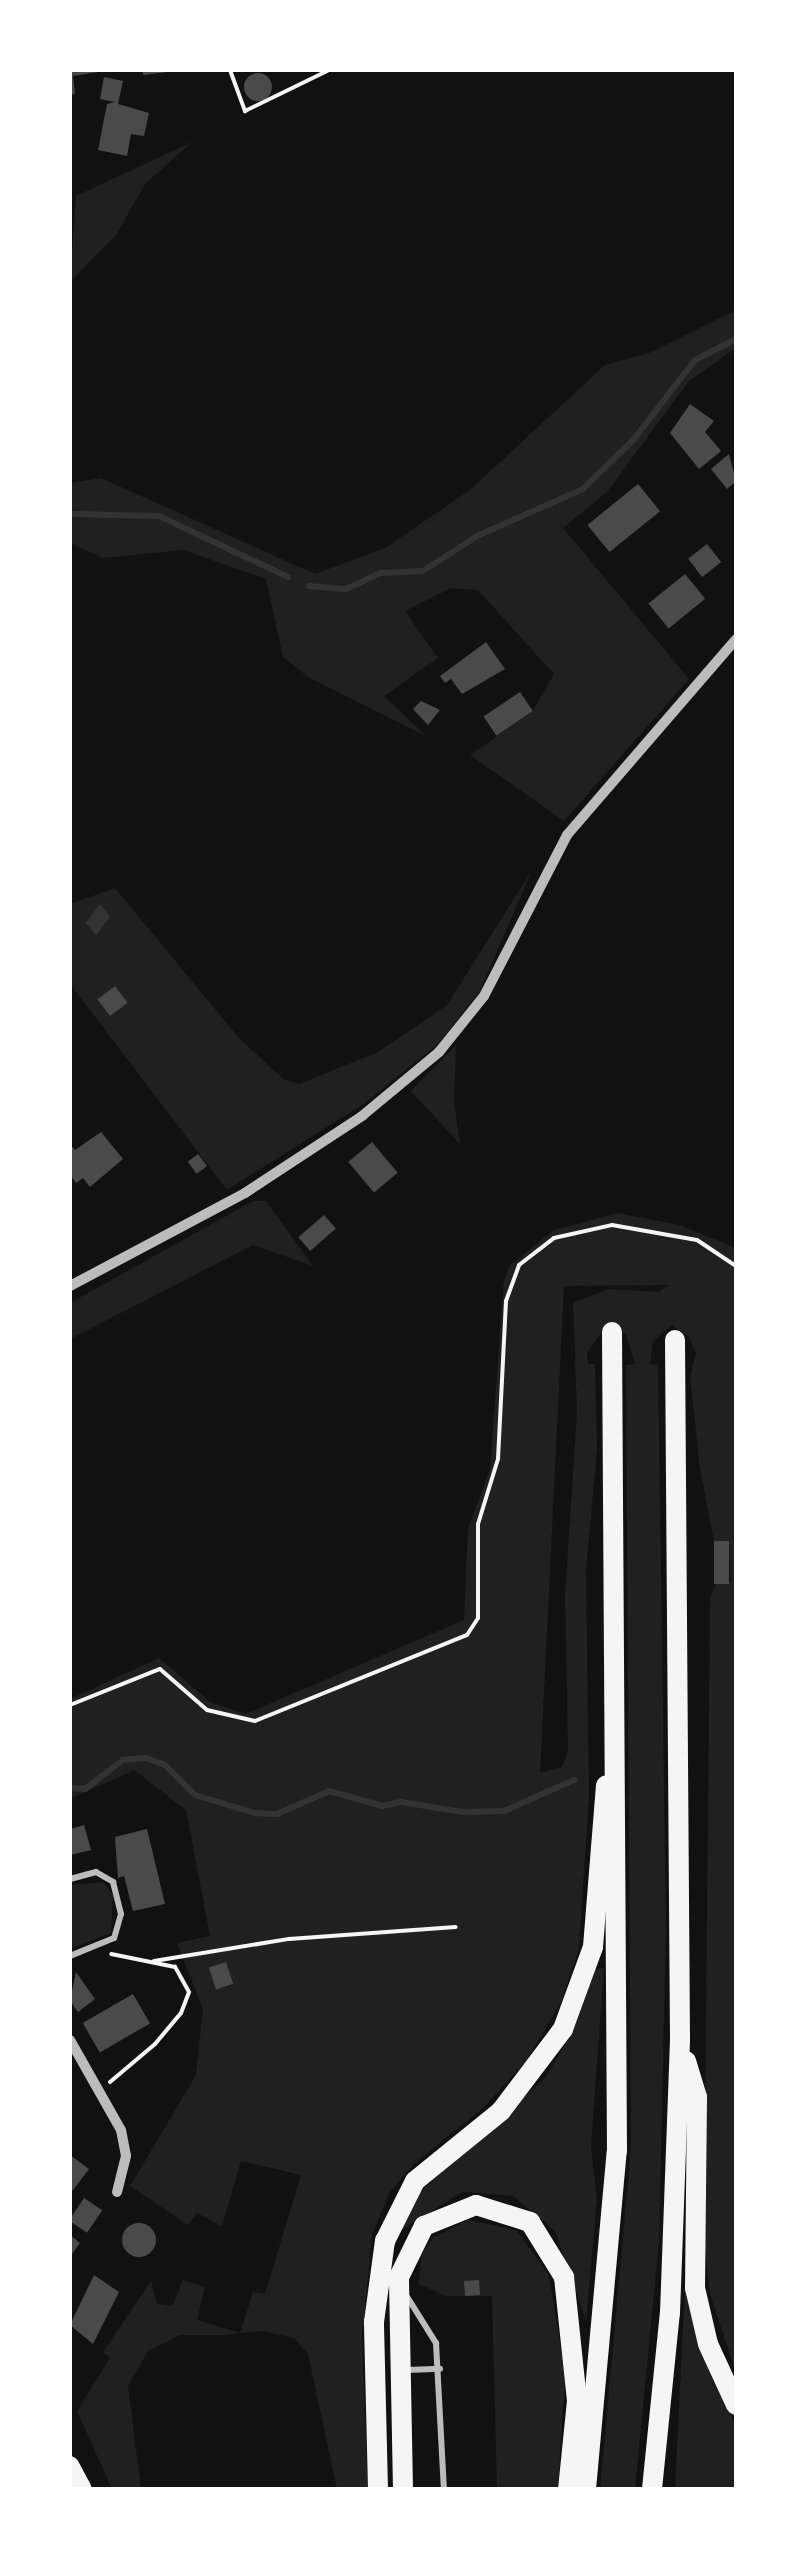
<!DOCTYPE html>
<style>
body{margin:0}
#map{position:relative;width:806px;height:2559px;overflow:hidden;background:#111;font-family:"Public Sans",sans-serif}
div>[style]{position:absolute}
.green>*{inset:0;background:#202020}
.water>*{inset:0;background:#333}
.stream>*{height:6px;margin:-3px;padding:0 3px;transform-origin:3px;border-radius:3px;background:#333}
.building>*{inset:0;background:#4a4a4a;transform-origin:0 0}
.round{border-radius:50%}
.path>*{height:4px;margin:-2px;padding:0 2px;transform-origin:2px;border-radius:2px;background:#f5f5f5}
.service>*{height:6px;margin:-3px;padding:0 3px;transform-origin:3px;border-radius:3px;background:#bcbcbc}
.minor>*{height:10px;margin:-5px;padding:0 5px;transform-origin:5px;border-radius:5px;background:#bcbcbc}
.primary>*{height:18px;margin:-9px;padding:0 9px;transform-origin:9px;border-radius:9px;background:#f5f5f5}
.motorway>*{height:20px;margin:-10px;padding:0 10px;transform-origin:10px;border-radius:10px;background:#f5f5f5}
span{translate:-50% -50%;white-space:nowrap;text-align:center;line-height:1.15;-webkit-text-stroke:9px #fff;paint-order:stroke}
.frame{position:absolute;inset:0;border:72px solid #fff;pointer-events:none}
</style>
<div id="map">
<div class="green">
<i style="clip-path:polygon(192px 142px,145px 184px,116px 235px,70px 282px,76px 196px)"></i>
<i style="clip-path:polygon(736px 310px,736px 348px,689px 381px,607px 492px,563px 528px,689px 679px,564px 821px,470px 755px,533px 711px,554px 674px,478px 590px,451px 588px,405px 611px,438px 658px,384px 696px,426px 736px,308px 677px,283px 657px,266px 579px,183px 550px,103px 558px,70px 543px,70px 483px,101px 478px,315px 574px,385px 548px,470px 490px,605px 365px,649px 353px)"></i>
<i style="clip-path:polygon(532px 870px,480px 991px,437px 1045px,365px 1103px,227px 1190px,70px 984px,70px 904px,115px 888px,239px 1038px,283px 1079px,299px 1084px,378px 1052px,447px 1005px)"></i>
<i style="clip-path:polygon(456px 1045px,454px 1102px,460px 1144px,411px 1091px)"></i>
<i style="clip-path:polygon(253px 1201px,266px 1201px,313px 1266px,253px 1245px,70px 1339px,70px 1303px)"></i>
<i style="clip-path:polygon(evenodd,618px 1213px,679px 1225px,736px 1248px,736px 2373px,710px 2294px,704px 2239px,710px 1597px,716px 1584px,731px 1582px,729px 1541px,714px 1541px,700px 1469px,690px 1377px,696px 1353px,689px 1337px,672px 1325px,653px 1341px,650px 1364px,658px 1365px,666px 1927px,659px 2241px,635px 2489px,600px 2489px,631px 2148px,626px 1365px,635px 1364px,626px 1335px,608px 1324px,587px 1353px,588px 1364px,595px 1364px,597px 1451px,586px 1570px,589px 1796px,579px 1948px,562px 2000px,527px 2060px,483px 2108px,415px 2163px,390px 2192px,372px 2234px,362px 2338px,368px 2489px,337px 2489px,308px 2354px,294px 2338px,262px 2331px,222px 2335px,180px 2335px,148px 2351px,128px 2386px,141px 2489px,112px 2489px,77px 2411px,110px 2358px,103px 2352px,151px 2281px,157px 2304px,172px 2306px,183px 2280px,205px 2287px,197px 2320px,240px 2333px,253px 2292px,265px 2294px,301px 2175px,241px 2161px,222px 2226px,197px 2213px,188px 2225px,130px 2186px,196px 2075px,203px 2009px,177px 1943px,210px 1936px,186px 1810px,134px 1770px,70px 1799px,70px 1699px,159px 1658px,210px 1702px,245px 1714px,464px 1620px,468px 1529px,490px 1469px,504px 1280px,510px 1265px,554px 1230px,618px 1213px,669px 1285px,659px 1292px,609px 1289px,573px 1303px,577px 1411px,565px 1595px,568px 1751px,562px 1767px,540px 1773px,564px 1286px,669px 1285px)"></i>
<i style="clip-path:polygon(104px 1882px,113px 1896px,111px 1933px,70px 1949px,70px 1885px)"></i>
<i style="clip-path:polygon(604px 1968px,591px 2146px,597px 2198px,586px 2321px,555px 2231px,513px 2196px,462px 2192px,395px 2234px,415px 2197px,546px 2077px,574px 2029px,596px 1969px)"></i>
<i style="clip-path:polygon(468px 2220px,516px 2230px,549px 2275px,565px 2376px,558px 2489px,497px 2489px,492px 2296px,446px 2296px,419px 2284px,421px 2256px,432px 2238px)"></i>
<i style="clip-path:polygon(685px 2287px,709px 2369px,736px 2426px,736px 2489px,675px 2489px)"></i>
</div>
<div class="water">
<i style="clip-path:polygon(100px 904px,110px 917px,96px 935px,86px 923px)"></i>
</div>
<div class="stream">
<i style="left:70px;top:514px;width:89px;rotate:1.3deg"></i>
<i style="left:159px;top:516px;width:143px;rotate:25.3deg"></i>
<i style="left:309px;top:586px;width:37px;rotate:5deg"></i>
<i style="left:346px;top:589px;width:38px;rotate:-25deg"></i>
<i style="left:380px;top:573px;width:43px;rotate:-2.7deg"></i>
<i style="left:423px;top:571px;width:64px;rotate:-32.9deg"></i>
<i style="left:477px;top:536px;width:116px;rotate:-23.9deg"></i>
<i style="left:583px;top:489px;width:71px;rotate:-44.4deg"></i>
<i style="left:634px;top:439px;width:100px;rotate:-52.3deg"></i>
<i style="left:695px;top:360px;width:46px;rotate:-27.1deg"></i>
<i style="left:70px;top:1788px;width:15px;rotate:4deg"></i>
<i style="left:85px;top:1789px;width:48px;rotate:-37.3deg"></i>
<i style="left:123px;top:1760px;width:23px;rotate:-5deg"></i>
<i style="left:146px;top:1758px;width:20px;rotate:20deg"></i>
<i style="left:165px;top:1765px;width:42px;rotate:45deg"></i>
<i style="left:195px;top:1795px;width:63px;rotate:16.7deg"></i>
<i style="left:255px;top:1813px;width:22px;rotate:3deg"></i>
<i style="left:277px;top:1814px;width:57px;rotate:-23.9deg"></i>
<i style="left:329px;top:1791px;width:55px;rotate:15.8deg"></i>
<i style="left:382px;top:1806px;width:19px;rotate:-12deg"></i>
<i style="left:401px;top:1802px;width:63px;rotate:9.2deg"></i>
<i style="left:463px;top:1812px;width:41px;rotate:-1.4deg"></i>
<i style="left:504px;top:1811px;width:77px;rotate:-23.9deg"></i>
</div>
<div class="building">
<i style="clip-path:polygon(70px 70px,98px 70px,98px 72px,73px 76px,75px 94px,70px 95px)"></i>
<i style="clip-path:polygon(143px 70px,168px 70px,168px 72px,143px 75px)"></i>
<i class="round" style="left:244px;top:73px;width:28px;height:28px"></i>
<i style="clip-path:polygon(104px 77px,123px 81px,118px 104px,149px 113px,144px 136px,131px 134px,127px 156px,98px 150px,107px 104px,115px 102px,100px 99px)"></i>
<i style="clip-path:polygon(690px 404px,714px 421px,705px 432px,721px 451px,699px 469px,670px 433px)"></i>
<i style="clip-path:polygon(729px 454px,736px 481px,727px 489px,711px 469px)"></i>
<i style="left:638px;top:484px;width:35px;height:65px;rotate:51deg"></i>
<i style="left:707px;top:544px;width:23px;height:24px;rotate:52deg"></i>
<i style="left:685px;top:574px;width:32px;height:47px;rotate:51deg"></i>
<i style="clip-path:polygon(486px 642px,505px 669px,462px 694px,451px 679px,445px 683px,440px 676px)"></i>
<i style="left:520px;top:692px;width:23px;height:44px;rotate:56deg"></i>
<i style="clip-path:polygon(421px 701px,440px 710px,428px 725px,413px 709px)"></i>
<i style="left:115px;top:986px;width:21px;height:22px;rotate:53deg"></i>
<i style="clip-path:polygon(101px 1132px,123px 1159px,90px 1187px,83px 1178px,76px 1183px,70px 1175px,70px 1144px,75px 1150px)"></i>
<i style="left:372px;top:1142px;width:40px;height:31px;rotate:50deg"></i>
<i style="left:198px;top:1154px;width:15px;height:13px;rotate:53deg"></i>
<i style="left:324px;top:1215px;width:18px;height:34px;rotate:49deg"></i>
<i style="left:714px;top:1541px;width:15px;height:43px"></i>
<i style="clip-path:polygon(84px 1825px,91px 1850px,70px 1855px,70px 1829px)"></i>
<i style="clip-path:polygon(147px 1829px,165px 1904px,133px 1911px,124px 1876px,118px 1878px,115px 1837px)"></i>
<i style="left:226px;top:1962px;width:23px;height:18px;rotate:72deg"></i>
<i style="clip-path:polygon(76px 1972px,95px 1999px,78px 2012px,70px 2001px)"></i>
<i style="left:133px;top:1994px;width:34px;height:58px;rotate:60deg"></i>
<i style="clip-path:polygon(70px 2155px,89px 2169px,70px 2194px)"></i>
<i style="left:84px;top:2198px;width:22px;height:27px;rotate:34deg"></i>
<i class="round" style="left:122px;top:2223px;width:34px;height:34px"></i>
<i style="clip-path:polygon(70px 2235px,80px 2243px,70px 2257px)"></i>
<i style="clip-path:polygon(94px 2275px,119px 2292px,93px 2344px,70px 2325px)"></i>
<i style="left:479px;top:2280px;width:15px;height:15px;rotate:86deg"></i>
</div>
<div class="path">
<i style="left:230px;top:70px;width:44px;rotate:69.9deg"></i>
<i style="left:245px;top:111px;width:93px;rotate:-26deg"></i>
<i style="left:736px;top:1693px;width:9px;rotate:90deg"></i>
<i style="left:70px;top:1705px;width:97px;rotate:-21.8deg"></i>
<i style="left:160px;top:1669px;width:62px;rotate:41.1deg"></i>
<i style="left:207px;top:1710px;width:49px;rotate:12.9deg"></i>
<i style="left:255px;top:1721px;width:229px;rotate:-22.1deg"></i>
<i style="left:467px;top:1635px;width:20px;rotate:-57deg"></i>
<i style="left:478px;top:1618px;width:94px;rotate:-90deg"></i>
<i style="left:478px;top:1524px;width:68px;rotate:-72.9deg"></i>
<i style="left:498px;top:1459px;width:158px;rotate:-87.1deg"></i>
<i style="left:506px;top:1301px;width:38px;rotate:-70deg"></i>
<i style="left:519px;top:1265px;width:44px;rotate:-37.6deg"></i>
<i style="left:554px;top:1238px;width:59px;rotate:-12.6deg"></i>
<i style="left:612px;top:1225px;width:86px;rotate:10deg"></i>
<i style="left:697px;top:1240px;width:47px;rotate:33.7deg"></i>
<i style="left:154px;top:1961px;width:137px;rotate:-9.3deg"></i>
<i style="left:289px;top:1939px;width:167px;rotate:-4.1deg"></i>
<i style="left:110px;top:2082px;width:59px;rotate:-40.2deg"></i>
<i style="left:155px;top:2044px;width:40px;rotate:-50deg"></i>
<i style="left:181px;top:2013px;width:22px;rotate:-69deg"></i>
<i style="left:189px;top:1992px;width:29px;rotate:-119deg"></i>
<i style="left:175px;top:1967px;width:65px;rotate:-168.5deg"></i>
</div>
<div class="service">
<i style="left:70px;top:1879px;width:27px;rotate:-15deg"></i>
<i style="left:96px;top:1872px;width:20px;rotate:30deg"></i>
<i style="left:113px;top:1882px;width:33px;rotate:76deg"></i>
<i style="left:121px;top:1914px;width:25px;rotate:106deg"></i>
<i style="left:114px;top:1938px;width:48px;rotate:157.8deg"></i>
<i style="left:406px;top:2295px;width:57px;rotate:58deg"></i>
<i style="left:436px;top:2343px;width:146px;rotate:86.9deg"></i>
<i style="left:407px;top:2370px;width:33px;rotate:-2deg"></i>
</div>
<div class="minor">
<i style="left:70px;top:1286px;width:198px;rotate:-28deg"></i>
<i style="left:245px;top:1193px;width:140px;rotate:-33.3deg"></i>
<i style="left:362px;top:1116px;width:100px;rotate:-39.7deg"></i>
<i style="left:439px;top:1052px;width:72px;rotate:-51.2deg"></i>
<i style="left:484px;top:996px;width:181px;rotate:-62.7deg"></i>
<i style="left:567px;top:835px;width:259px;rotate:-49.2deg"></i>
<i style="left:70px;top:2040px;width:103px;rotate:60.5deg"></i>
<i style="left:121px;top:2130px;width:26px;rotate:79deg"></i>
<i style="left:126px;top:2156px;width:37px;rotate:104deg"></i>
</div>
<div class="primary">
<i style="left:70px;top:2465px;width:27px;rotate:62deg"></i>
</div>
<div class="motorway">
<i style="left:686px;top:2061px;width:38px;rotate:73deg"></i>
<i style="left:697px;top:2097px;width:191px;rotate:90.6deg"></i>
<i style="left:695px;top:2288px;width:57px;rotate:76.9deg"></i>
<i style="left:708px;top:2344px;width:67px;rotate:65.3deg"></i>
<i style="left:378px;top:2489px;width:167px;rotate:-91.4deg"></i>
<i style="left:374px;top:2322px;width:82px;rotate:-82.3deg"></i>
<i style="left:385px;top:2241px;width:67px;rotate:-63.4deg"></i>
<i style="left:415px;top:2181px;width:111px;rotate:-39.1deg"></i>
<i style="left:501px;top:2111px;width:103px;rotate:-52.9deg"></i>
<i style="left:563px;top:2029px;width:87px;rotate:-69.9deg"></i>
<i style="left:593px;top:1947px;width:162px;rotate:-85.4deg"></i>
<i style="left:403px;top:2489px;width:212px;rotate:-91.1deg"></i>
<i style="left:399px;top:2277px;width:57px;rotate:-63.9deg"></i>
<i style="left:424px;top:2226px;width:56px;rotate:-22deg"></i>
<i style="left:476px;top:2205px;width:57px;rotate:17.5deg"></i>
<i style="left:530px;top:2222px;width:65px;rotate:58.3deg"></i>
<i style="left:564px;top:2277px;width:125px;rotate:84deg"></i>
<i style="left:577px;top:2401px;width:88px;rotate:95.8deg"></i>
<i style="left:586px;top:2489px;width:339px;rotate:-84.8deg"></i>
<i style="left:617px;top:2151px;width:819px;rotate:-90.35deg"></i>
<i style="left:652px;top:2489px;width:177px;rotate:-84.2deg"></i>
<i style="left:670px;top:2313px;width:274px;rotate:-87.9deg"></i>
<i style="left:680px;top:2039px;width:699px;rotate:-90.41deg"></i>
</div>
<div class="frame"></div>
</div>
